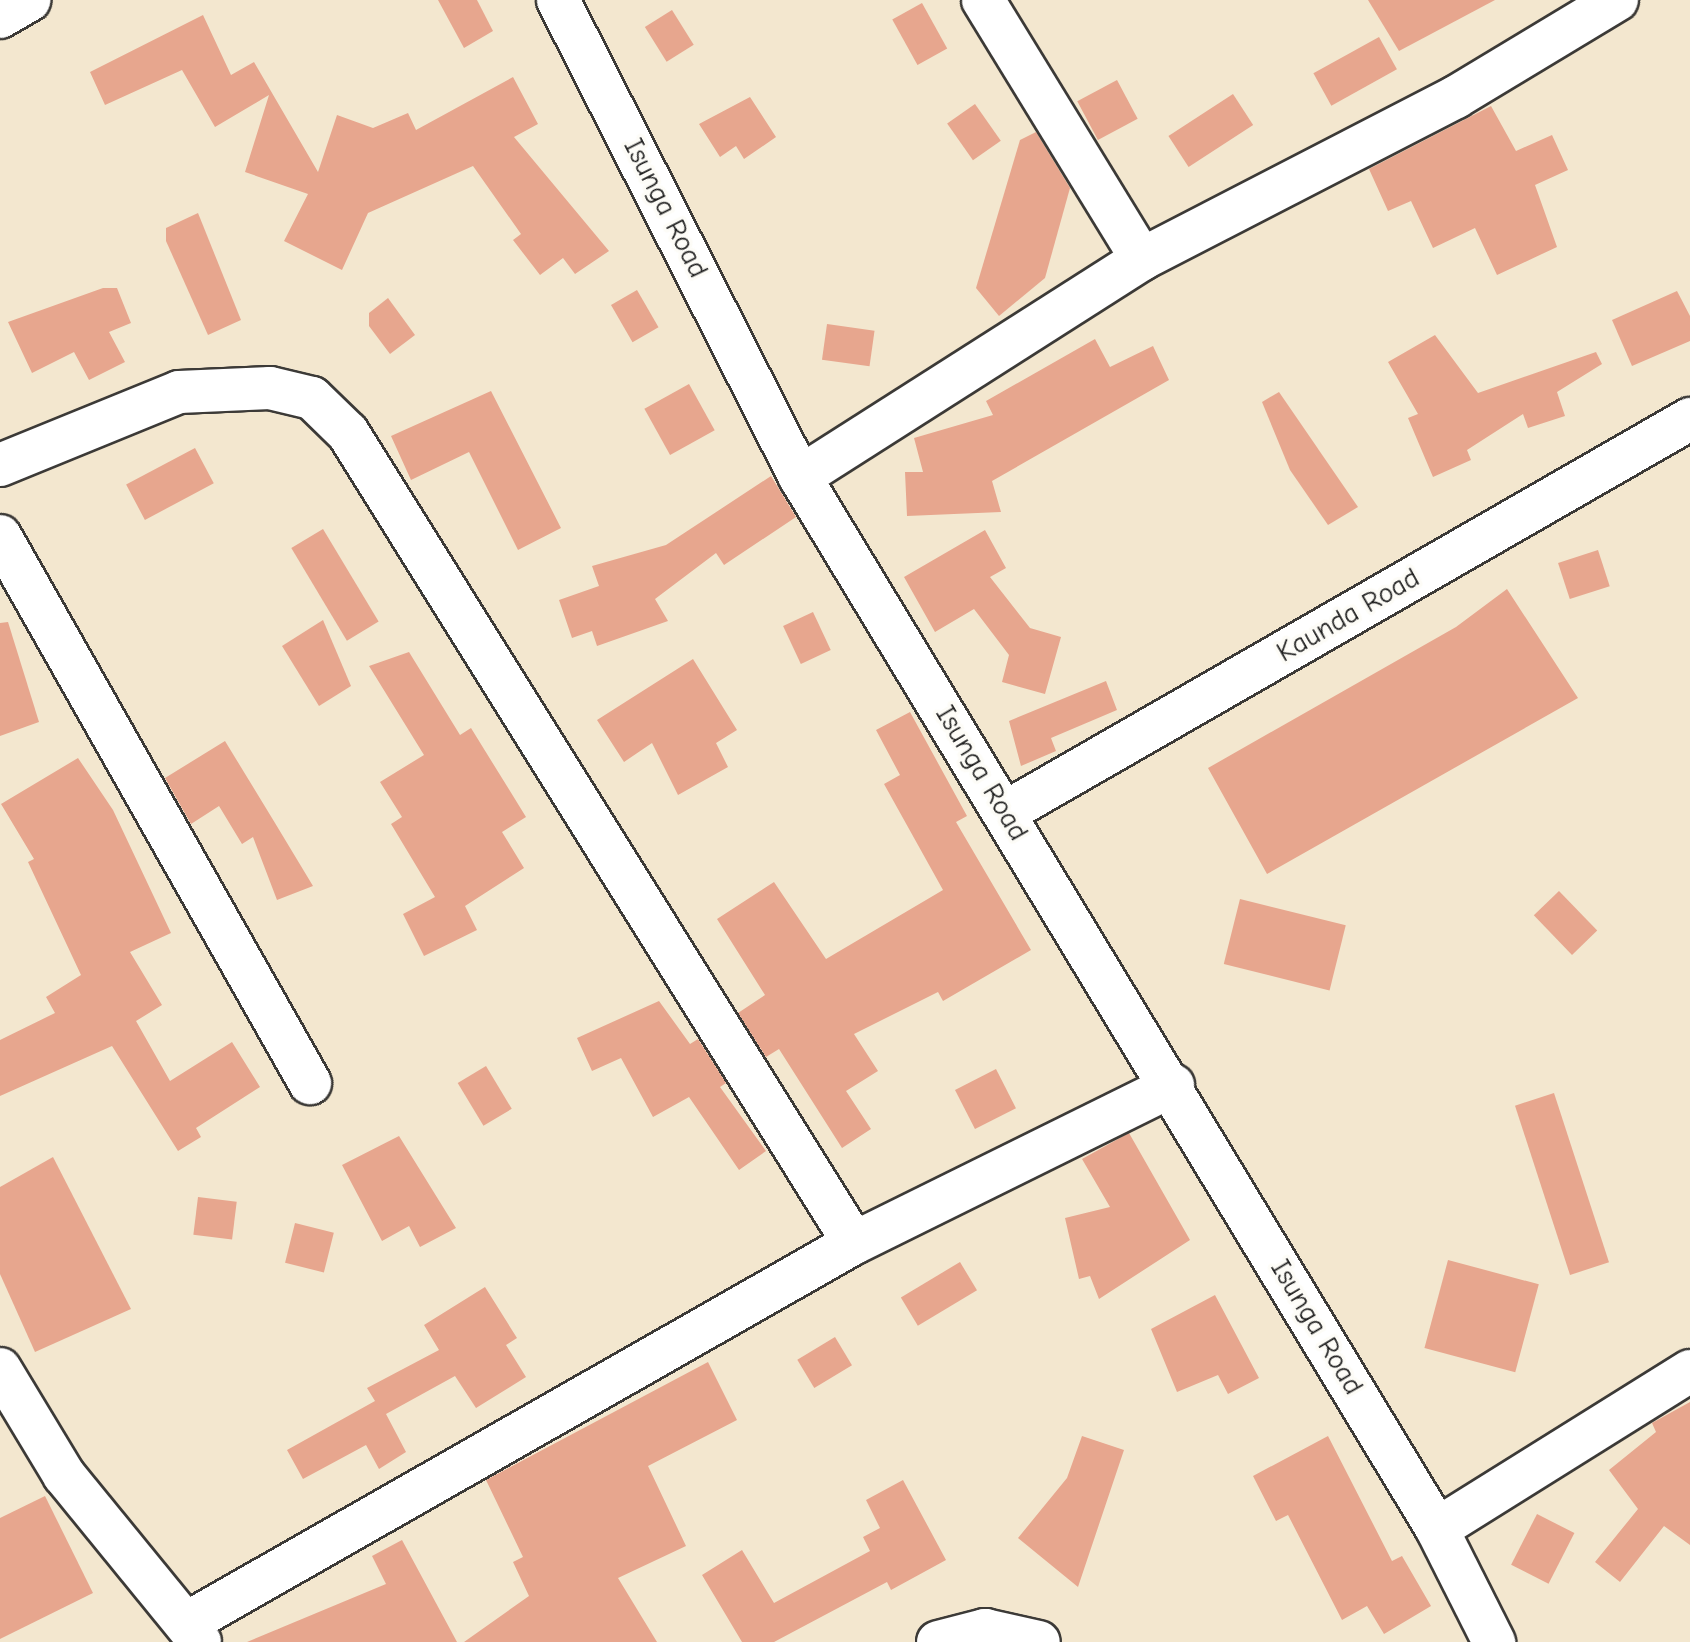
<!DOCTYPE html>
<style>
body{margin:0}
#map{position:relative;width:1690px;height:1642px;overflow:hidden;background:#f3e7cf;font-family:"Comic Neue",sans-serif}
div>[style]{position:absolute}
.building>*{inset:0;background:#e7a68e;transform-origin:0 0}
.roads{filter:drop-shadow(2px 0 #3c3a37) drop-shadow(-2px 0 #3c3a37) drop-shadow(0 2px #3c3a37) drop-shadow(0 -2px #3c3a37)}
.minor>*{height:42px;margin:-21px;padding:0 21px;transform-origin:21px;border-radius:21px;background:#fff}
span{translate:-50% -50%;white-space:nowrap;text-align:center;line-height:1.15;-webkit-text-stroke:7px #fdfcf7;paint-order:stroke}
.street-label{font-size:28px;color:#1c1c1c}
</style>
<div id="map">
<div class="building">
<i style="clip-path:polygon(438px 0,477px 0,493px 31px,464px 48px)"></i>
<i style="clip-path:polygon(1368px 0,1495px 0,1399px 51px)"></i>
<i style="left:922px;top:3px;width:52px;height:34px;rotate:61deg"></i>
<i style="left:672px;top:10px;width:41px;height:32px;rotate:58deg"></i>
<i style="clip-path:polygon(203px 15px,231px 75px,254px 62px,318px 172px,337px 115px,373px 128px,408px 113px,416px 130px,513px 77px,538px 124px,514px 137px,609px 251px,575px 274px,563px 258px,540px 275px,513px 240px,521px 234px,473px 166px,368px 213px,342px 270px,284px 241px,308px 194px,245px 172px,269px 95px,215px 127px,182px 70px,105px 105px,90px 72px)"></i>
<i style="left:1379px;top:37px;width:37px;height:75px;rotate:61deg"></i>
<i style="left:1117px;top:80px;width:44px;height:45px;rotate:62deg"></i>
<i style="left:1233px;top:94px;width:37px;height:77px;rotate:57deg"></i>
<i style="clip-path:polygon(750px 97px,776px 137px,744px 159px,736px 146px,720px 157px,699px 124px)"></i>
<i style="left:975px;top:104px;width:45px;height:34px;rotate:55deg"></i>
<i style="clip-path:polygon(1491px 106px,1516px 151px,1552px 135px,1568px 170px,1535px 185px,1557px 247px,1497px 275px,1475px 228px,1433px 248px,1411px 201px,1388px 211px,1369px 169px)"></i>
<i style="clip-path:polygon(1036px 132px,1070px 188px,1045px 278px,999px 316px,976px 288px,1020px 140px)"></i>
<i style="clip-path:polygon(198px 213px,241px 320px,208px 335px,166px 241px,166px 228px)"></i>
<i style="clip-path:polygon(103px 288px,117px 288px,131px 323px,109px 332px,125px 362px,89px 380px,74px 352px,32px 373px,8px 322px)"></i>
<i style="left:637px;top:290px;width:43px;height:30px;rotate:60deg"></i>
<i style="clip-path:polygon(1677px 291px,1690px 316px,1690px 341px,1632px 366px,1612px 320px)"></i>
<i style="clip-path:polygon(388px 298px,415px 335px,390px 354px,369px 326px,369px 313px)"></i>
<i style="left:827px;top:324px;width:48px;height:36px;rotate:8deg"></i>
<i style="clip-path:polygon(1435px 335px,1478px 393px,1596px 352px,1602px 364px,1557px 392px,1565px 416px,1528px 428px,1523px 414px,1467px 450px,1471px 460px,1433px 477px,1408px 418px,1418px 414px,1388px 362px)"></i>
<i style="clip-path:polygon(1095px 339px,1110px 367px,1153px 346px,1169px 380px,992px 481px,1001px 512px,907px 516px,905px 472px,923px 472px,914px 438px,993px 415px,986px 401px)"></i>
<i style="left:689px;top:384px;width:53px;height:51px;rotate:61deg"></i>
<i style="clip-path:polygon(491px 391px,561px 528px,518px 550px,469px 452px,411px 480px,391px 436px)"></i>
<i style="clip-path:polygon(1279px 392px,1358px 507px,1328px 525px,1290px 470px,1262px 402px)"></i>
<i style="left:195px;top:448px;width:40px;height:78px;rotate:62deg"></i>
<i style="clip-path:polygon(771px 476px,796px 517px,724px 565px,716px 553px,655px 599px,668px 621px,597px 646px,592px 631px,572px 638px,559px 600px,599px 586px,592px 566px,666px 545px)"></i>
<i style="left:323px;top:529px;width:108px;height:37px;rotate:59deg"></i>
<i style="clip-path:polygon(985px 530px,1006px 568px,990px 577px,1030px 628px,1061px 637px,1045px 694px,1002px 682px,1009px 655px,974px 609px,935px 632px,904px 577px)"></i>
<i style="left:1598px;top:550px;width:38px;height:42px;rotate:72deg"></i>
<i style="clip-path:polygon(1507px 589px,1578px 698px,1267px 874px,1208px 768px,1456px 627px)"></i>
<i style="left:813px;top:612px;width:42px;height:33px;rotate:65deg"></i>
<i style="clip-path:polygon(323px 620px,351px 686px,319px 706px,282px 646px)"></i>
<i style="clip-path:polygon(8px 622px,39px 722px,0 736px,0 623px)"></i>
<i style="clip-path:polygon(409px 652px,460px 735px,471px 728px,526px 817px,502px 832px,524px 868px,465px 906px,477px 930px,424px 956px,403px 914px,435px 897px,391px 824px,402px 817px,380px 782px,424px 755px,369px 666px)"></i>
<i style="clip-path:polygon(693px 659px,737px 730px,716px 743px,728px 767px,678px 795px,652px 743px,624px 762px,597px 720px)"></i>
<i style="clip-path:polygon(1106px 681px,1117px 710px,1051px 738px,1056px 751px,1021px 766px,1009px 721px)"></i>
<i style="clip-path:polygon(910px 712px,967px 816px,956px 822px,1031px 950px,943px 1001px,938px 992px,854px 1034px,878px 1071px,846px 1091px,871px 1129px,842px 1148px,779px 1049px,766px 1057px,738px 1013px,765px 995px,717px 919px,774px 882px,826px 959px,943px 890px,884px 784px,900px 775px,876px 730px)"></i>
<i style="clip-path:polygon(225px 741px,275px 823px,313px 886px,277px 900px,253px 837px,242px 844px,219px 806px,191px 824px,165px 778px)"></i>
<i style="clip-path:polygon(78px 758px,113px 810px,171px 933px,130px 952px,162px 1005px,136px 1021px,170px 1081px,232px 1042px,260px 1087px,196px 1128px,201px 1137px,178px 1151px,112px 1046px,0 1096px,0 1040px,55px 1013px,46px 997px,81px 975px,28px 862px,34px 859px,1px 804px)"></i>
<i style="left:1559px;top:891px;width:55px;height:35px;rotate:46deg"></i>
<i style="left:1240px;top:899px;width:109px;height:67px;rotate:14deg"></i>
<i style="clip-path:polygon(659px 1001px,690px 1044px,698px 1039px,726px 1083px,720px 1087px,766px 1151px,739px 1170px,689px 1097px,653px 1117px,621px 1058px,592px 1071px,577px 1038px)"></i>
<i style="left:486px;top:1066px;width:50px;height:33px;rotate:59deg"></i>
<i style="left:996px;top:1069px;width:44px;height:46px;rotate:63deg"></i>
<i style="left:1554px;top:1093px;width:178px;height:41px;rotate:72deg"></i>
<i style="clip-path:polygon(1129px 1133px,1190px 1240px,1099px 1299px,1090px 1276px,1079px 1279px,1065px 1218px,1110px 1207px,1082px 1159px)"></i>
<i style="clip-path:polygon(399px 1136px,456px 1228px,420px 1247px,409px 1226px,382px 1241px,342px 1165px)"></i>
<i style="clip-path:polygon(53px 1157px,131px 1309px,35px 1352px,0 1274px,0 1187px)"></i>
<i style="left:198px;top:1197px;width:39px;height:38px;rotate:7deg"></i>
<i style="left:295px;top:1223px;width:40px;height:41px;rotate:14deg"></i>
<i style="left:1448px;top:1260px;width:94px;height:91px;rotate:15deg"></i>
<i style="left:960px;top:1262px;width:33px;height:69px;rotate:59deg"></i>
<i style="clip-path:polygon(485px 1287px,517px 1338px,506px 1345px,526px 1377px,476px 1408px,455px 1376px,386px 1414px,406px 1452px,379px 1469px,366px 1445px,303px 1479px,287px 1450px,375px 1401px,367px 1388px,439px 1350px,424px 1325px)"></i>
<i style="clip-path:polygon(1215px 1295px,1259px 1378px,1228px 1394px,1218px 1375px,1177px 1392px,1151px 1329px)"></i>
<i style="left:835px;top:1337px;width:33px;height:44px;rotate:59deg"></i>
<i style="clip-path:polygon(708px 1362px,737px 1420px,648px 1466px,686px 1546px,618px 1578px,657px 1642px,464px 1642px,529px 1596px,513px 1562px,523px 1557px,486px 1480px)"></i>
<i style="clip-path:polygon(1690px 1402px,1690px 1545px,1664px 1526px,1620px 1582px,1595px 1562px,1638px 1509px,1609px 1470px,1656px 1432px,1652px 1423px)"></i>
<i style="clip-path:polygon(1082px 1436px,1124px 1450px,1078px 1587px,1018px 1538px,1067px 1478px)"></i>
<i style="clip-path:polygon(1328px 1436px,1392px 1561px,1402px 1556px,1431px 1606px,1384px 1634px,1367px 1606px,1342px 1620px,1288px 1515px,1276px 1521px,1253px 1476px)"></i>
<i style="clip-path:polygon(903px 1480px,946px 1560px,891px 1590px,887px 1582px,774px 1642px,742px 1642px,702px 1575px,742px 1550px,774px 1603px,870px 1551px,863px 1537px,880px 1528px,866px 1500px)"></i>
<i style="clip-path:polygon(45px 1496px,93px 1593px,0 1639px,0 1518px)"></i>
<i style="left:1537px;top:1514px;width:42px;height:57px;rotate:27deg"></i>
<i style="clip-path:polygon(402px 1540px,457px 1642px,247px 1642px,386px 1584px,372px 1556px)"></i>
</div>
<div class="roads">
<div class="minor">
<i style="left:558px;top:0;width:535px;rotate:63.1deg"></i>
<i style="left:800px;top:477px;width:1230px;rotate:58.8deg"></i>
<i style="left:1437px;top:1529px;width:127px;rotate:63.2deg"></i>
<i style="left:983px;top:0;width:304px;rotate:58.5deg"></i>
<i style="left:0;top:17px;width:34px;rotate:-30deg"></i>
<i style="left:0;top:465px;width:193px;rotate:-22.2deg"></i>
<i style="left:179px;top:392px;width:91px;rotate:-2.5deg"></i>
<i style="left:270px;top:388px;width:43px;rotate:13.4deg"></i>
<i style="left:312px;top:398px;width:50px;rotate:44.2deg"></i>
<i style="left:348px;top:433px;width:955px;rotate:58.01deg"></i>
<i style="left:800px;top:477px;width:406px;rotate:-32.5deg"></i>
<i style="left:1142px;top:259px;width:353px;rotate:-27.3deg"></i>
<i style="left:1456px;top:97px;width:188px;rotate:-31.1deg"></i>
<i style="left:0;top:536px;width:629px;rotate:60.46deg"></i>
<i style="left:1006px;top:812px;width:789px;rotate:-29.88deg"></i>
<i style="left:0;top:1369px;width:124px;rotate:58.9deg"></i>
<i style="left:64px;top:1475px;width:215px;rotate:50.8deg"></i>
<i style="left:1437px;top:1529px;width:298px;rotate:-32deg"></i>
<i style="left:187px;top:1623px;width:768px;rotate:-29.67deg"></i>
<i style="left:854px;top:1243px;width:356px;rotate:-26.3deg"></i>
<i style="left:938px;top:1642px;width:49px;rotate:-14.3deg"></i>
<i style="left:985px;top:1630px;width:55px;rotate:12.5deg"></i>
</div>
</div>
<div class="street-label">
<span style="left:666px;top:208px;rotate:63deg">Isunga Road</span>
<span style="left:1348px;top:615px;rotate:-30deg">Kaunda Road</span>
<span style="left:982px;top:773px;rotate:59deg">Isunga Road</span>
<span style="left:1317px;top:1327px;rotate:59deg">Isunga Road</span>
</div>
</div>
